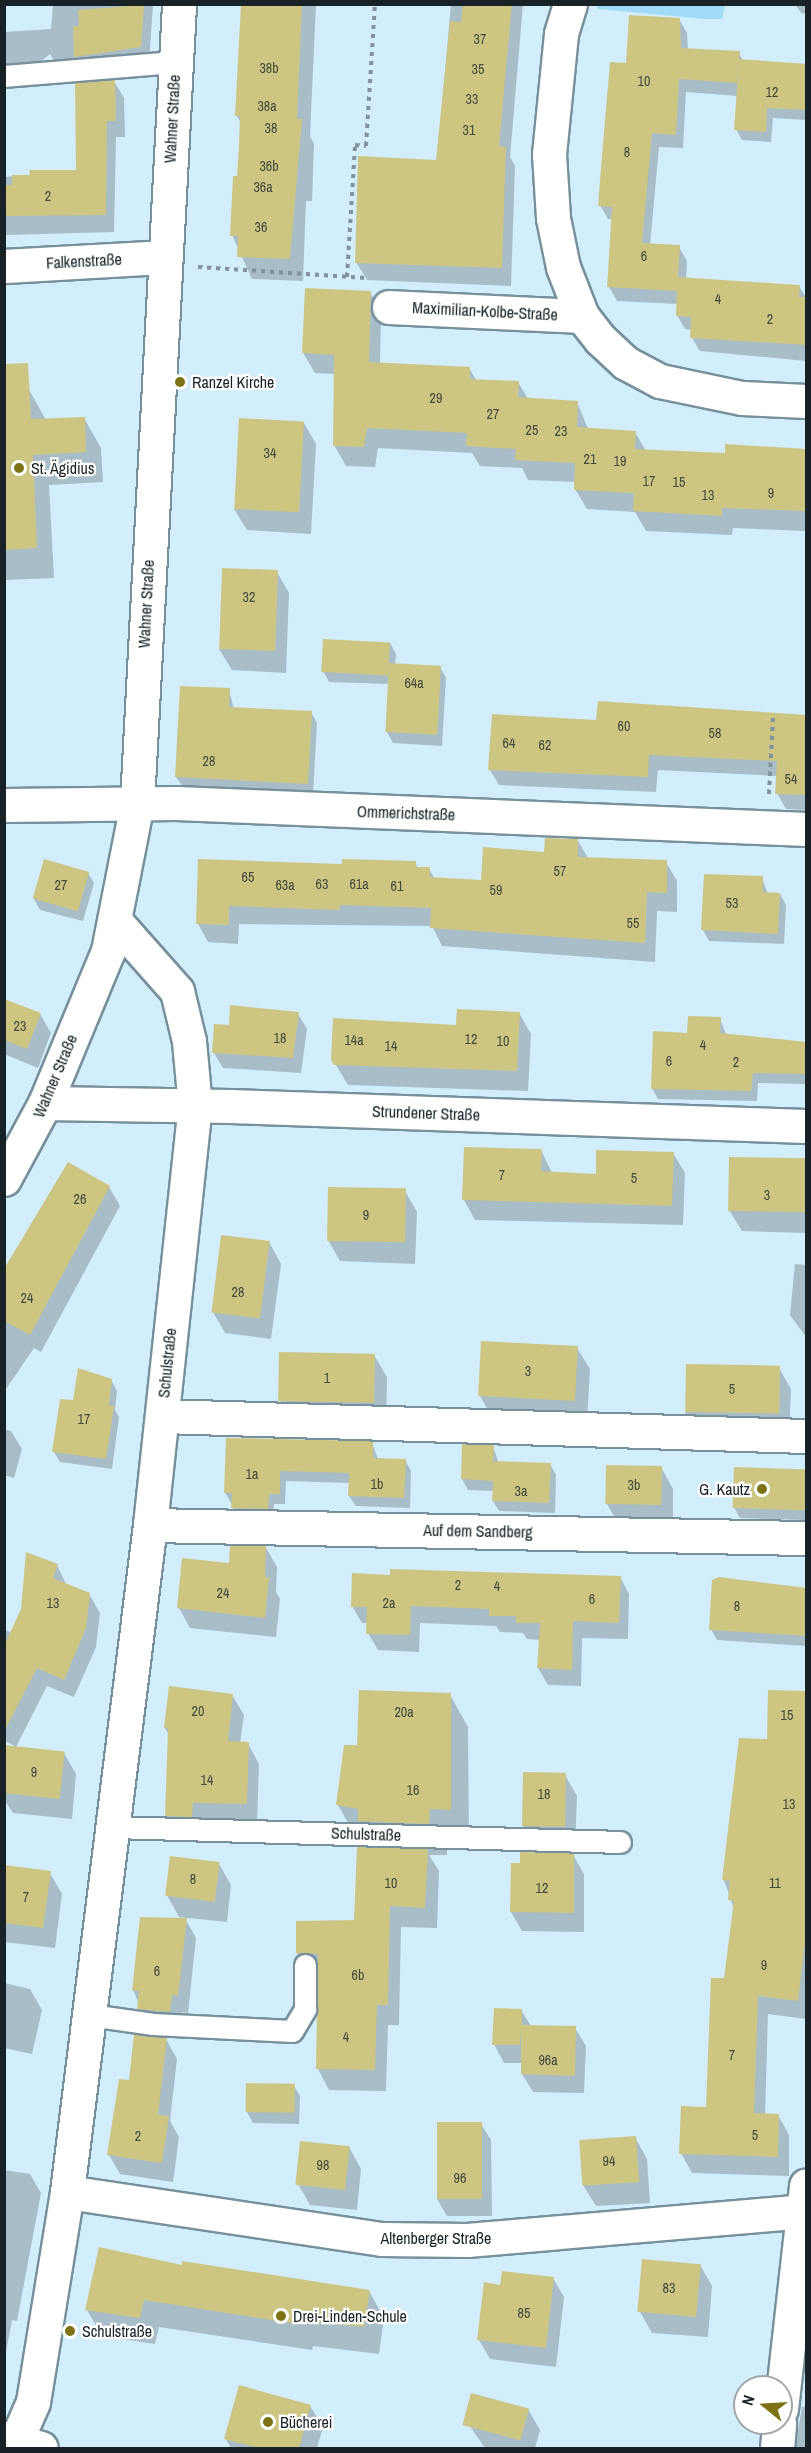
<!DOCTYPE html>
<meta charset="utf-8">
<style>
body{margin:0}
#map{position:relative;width:811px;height:2453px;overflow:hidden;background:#d2edfb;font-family:"Archivo Narrow",sans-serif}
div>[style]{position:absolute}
.green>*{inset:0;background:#a1dbf7}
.shadow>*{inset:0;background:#0003}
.building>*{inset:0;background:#cdc683;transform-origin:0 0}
.path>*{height:4px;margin-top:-2px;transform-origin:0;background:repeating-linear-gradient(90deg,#81949e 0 4.5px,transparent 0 9px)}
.roads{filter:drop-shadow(2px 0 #77909c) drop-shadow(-2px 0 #77909c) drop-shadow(0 2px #77909c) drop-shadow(0 -2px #77909c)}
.lane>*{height:21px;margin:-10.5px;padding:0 10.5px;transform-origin:10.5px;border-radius:10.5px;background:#fff}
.street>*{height:33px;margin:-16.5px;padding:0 16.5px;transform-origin:16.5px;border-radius:16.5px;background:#fff}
.secondary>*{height:33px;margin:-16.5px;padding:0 16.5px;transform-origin:16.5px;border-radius:16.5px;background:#fff}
.dots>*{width:16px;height:16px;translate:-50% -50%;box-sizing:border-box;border:3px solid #fff;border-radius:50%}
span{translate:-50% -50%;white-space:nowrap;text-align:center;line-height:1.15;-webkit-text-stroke:4.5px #fff;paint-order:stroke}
.number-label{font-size:14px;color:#444a3d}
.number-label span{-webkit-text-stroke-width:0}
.street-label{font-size:16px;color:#172126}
.poi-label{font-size:16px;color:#172126}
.left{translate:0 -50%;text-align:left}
.right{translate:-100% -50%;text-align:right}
.frame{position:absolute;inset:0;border:6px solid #172126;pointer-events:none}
.north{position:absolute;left:733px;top:2375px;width:60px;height:60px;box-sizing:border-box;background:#fff;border:2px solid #a2a6a8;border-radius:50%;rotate:288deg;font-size:16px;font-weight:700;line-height:24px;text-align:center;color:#172126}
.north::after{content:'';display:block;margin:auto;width:21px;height:27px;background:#7c7214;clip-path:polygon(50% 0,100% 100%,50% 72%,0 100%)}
</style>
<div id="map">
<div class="green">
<i style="clip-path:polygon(596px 5px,725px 5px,722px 19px,705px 19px,598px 9px)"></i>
</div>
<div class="shadow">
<i style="clip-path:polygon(53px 4px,153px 4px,149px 63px,59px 69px,50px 54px,20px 78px,4px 84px,4px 32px,51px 29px)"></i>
<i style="clip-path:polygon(242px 4px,316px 4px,310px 136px,314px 144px,312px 201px,306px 201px,303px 281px,252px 279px,232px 235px,241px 146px,242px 124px,237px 116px)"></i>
<i style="clip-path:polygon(451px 4px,523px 4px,510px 157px,515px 166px,511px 286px,367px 280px,356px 262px,437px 162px)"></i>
<i style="clip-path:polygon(795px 4px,806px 4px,806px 14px,801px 13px)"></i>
<i style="clip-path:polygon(679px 19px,687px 33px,688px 50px,739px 53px,743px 61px,806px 65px,806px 120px,773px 118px,771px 142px,742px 140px,736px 129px,738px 96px,686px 92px,683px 148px,659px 147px,650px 245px,679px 247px,687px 261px,686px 279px,799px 286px,806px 298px,806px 361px,700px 351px,692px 338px,692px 330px,685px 329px,677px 315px,678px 304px,617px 301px,609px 287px,613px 219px,608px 219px,600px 205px,628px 65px)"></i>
<i style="clip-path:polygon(114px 81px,124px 98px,125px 137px,116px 137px,114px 232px,5px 235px,4px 241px,4px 177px,77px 171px)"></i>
<i style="clip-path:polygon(370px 292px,381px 312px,380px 364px,469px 368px,476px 380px,518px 382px,528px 399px,577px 402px,588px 429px,635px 432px,646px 451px,726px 454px,806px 450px,806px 531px,733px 528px,732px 535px,646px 531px,635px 512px,587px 509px,575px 489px,576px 482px,528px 480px,522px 468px,480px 466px,472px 453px,378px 448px,375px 467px,346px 466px,334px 445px,335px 374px,315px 373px,303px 353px)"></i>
<i style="clip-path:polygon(4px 379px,28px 388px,46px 420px,84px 418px,101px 448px,103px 482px,49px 485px,54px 578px,4px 580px)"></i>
<i style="clip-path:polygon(304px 423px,316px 444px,311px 534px,247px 530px,234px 509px)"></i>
<i style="clip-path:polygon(277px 572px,289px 593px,286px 673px,232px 670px,219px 649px)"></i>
<i style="clip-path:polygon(390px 643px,396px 654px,395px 665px,440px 667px,446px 678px,442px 746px,393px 743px,387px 732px,390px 684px,329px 682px,323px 671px)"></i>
<i style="clip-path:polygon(229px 690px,234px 709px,311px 712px,317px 723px,313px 794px,183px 787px,176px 777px)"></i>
<i style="clip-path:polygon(806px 716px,806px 810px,786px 809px,777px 793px,778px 776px,658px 770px,656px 792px,499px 785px,490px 770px,598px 722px)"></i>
<i style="clip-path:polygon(578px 841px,588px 858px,666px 862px,677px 881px,677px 912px,657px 911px,655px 962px,442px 946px,432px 926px,239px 924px,238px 944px,208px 942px,198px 924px,200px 861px,343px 865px,415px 862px,418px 868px,429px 869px,435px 879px,483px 881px)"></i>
<i style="clip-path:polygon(88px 873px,94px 883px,83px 921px,40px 910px,34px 899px)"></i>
<i style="clip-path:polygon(762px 878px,768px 894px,780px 894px,786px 905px,784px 944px,709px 941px,703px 930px)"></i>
<i style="clip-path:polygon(4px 1000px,40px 1014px,51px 1033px,38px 1068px,4px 1054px)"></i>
<i style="clip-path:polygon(519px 1013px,531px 1034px,528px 1091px,348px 1085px,336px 1065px,458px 1026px)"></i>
<i style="clip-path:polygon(298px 1014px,307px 1029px,301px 1073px,223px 1068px,214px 1053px,231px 1026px)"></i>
<i style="clip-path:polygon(720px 1019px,726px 1034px,806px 1043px,806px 1084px,758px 1083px,757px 1101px,658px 1099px,652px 1088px,689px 1035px)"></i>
<i style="clip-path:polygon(541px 1150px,552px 1173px,597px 1176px,673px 1153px,685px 1173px,683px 1225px,475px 1220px,464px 1200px)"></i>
<i style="clip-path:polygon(806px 1161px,806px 1233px,742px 1231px,729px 1210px)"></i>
<i style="clip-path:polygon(109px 1187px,120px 1206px,41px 1352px,34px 1348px,4px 1392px,4px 1271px)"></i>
<i style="clip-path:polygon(405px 1191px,417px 1212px,415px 1264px,340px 1261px,328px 1240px)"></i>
<i style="clip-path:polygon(269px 1242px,281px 1264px,271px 1339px,225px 1333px,213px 1312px)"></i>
<i style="clip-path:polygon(795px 1264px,806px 1265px,806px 1337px,790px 1315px)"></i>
<i style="clip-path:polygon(577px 1348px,590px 1369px,587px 1422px,492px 1417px,480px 1396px)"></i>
<i style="clip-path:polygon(374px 1355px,387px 1377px,386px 1425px,292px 1422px,280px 1400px)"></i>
<i style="clip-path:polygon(779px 1368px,791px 1389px,789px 1436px,698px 1433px,685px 1412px)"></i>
<i style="clip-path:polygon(111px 1380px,117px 1391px,115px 1410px,119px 1417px,112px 1469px,60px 1462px,54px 1452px,74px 1402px)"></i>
<i style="clip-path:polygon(4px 1429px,11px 1431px,22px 1449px,14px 1478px,4px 1475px)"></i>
<i style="clip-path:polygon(227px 1439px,372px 1443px,378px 1459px,405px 1460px,411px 1471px,410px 1508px,356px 1506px,349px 1496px,350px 1483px,286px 1481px,285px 1504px,274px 1504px,273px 1519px,239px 1518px,225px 1492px)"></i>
<i style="clip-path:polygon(464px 1446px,493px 1447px,499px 1463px,550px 1464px,556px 1475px,555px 1513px,499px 1511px,493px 1501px,494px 1491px,468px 1490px,462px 1479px)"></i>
<i style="clip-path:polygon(661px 1467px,673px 1489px,673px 1526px,619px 1525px,607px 1504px)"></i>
<i style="clip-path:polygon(806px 1471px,806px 1520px,740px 1518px,734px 1507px)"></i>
<i style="clip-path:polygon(266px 1548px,277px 1567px,276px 1592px,280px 1599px,276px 1637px,190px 1628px,179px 1608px)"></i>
<i style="clip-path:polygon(57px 1565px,67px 1586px,89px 1594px,100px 1613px,96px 1647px,74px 1697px,47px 1686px,16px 1747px,4px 1740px,4px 1629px,19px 1637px)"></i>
<i style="clip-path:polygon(620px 1577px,629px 1594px,628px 1639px,582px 1638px,581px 1686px,548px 1685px,538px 1668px,541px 1640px,527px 1639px,523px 1633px,500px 1632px,496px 1626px,420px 1623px,419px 1652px,378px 1650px,368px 1633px,368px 1623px,362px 1623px,352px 1606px)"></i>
<i style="clip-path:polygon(806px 1589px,806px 1646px,717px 1640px,711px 1629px)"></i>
<i style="clip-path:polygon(806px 1692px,806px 2019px,768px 2014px,765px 2115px,778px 2115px,789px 2135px,789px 2176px,692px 2173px,681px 2153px,707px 2108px,734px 1909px,724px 1880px,769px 1741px)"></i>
<i style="clip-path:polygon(232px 1695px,244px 1715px,240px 1743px,248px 1744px,259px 1764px,257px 1824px,178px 1835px,166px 1815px,169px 1735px,165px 1728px)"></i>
<i style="clip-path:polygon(450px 1695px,468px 1727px,469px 1841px,447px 1841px,447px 1855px,429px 1855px,439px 1871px,437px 1928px,401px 1927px,399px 2025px,388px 2025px,386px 2091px,329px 2090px,318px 2069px,319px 1974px,309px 1974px,297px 1953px,355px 1922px,375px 1849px,370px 1839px,356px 1837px,338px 1805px,359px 1746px)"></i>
<i style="clip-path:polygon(64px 1753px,76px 1774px,72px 1819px,13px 1813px,4px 1799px,4px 1754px)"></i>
<i style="clip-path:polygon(565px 1775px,577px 1796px,575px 1848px,535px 1847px,523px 1826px)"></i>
<i style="clip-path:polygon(573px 1855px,584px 1874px,584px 1932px,522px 1931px,511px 1912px)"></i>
<i style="clip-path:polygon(219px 1864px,231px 1885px,227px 1922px,179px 1917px,167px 1895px)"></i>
<i style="clip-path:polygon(4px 1867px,50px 1873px,62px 1894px,55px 1948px,4px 1942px)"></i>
<i style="clip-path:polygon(186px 1920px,196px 1938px,188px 2013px,182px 2012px,180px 2030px,149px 2026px,133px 1990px)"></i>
<i style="clip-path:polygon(4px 1983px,30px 1989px,42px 2010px,32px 2054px,4px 2048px)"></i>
<i style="clip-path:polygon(521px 2010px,531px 2026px,575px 2028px,586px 2046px,584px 2093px,533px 2092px,522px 2074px,522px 2063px,504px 2063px,494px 2044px)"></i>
<i style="clip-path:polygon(166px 2039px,177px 2059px,170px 2121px,179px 2137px,173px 2182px,120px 2174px,109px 2155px,130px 2082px)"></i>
<i style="clip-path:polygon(248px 2085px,294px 2086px,300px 2096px,299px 2124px,253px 2123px,247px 2112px)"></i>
<i style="clip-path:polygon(481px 2124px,491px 2140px,492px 2216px,447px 2216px,437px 2199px)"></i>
<i style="clip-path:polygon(635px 2137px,647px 2159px,650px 2203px,596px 2206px,583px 2185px)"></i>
<i style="clip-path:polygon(349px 2147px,361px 2169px,357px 2210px,310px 2205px,298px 2184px)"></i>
<i style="clip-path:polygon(4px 2170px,30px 2174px,41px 2193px,17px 2321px,12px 2320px,4px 2363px)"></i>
<i style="clip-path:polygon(700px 2265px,712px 2286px,708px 2337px,652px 2333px,640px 2312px)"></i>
<i style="clip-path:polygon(183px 2267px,369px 2291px,384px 2318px,379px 2354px,313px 2346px,312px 2350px,159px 2327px,155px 2344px,102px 2336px,87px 2310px)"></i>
<i style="clip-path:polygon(553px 2278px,564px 2297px,556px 2367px,490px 2359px,479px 2340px,502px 2286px)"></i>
<i style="clip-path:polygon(310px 2406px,323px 2427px,317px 2448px,231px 2448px,225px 2438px)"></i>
<i style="clip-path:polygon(802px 2407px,806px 2407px,806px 2448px,795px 2448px)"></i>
<i style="clip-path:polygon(528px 2409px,540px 2430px,535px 2448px,485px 2448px,469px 2425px)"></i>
</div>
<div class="building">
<i style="clip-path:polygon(241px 4px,302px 4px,297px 119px,302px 119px,290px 259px,237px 257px,238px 236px,230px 236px,233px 176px,237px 176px,239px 146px,240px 116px,235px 116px)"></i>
<i style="clip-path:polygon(463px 4px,512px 4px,499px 146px,506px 147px,502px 268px,355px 263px,358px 156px,436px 160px,450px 21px,461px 22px)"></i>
<i style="clip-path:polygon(144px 5px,141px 47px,74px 57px,73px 26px,79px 26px,78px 10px)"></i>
<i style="clip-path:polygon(629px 15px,680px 18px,681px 48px,740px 51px,737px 83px,679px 79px,676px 135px,652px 133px,642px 243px,680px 245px,678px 277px,800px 285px,799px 297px,807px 297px,807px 345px,690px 338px,691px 317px,676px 316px,677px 287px,677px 291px,607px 287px,612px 207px,598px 206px,601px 168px,610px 62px,626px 63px)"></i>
<i style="clip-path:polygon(739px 59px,807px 64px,807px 110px,767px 108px,766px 132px,734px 130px)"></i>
<i style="clip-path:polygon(115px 80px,116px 121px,107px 121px,106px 215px,4px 216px,4px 185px,12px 185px,12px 175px,30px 175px,29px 170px,76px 170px,75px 83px)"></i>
<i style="clip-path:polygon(305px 288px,371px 291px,369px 362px,470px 367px,470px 379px,519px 381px,518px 397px,578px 401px,577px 427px,636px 431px,635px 449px,725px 453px,725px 444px,807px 449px,807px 511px,722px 508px,722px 516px,633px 511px,634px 493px,574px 490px,575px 463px,515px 460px,516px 449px,466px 446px,467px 433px,367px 428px,364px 447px,333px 446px,334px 355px,302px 353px)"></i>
<i style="clip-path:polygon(28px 363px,31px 419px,85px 417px,86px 452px,33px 455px,37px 548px,4px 550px,4px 364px)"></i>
<i style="left:239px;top:418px;width:65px;height:91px;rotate:3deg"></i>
<i style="left:222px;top:568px;width:56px;height:81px;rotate:2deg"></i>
<i style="left:323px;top:639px;width:67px;height:33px;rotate:3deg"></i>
<i style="left:389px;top:663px;width:52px;height:69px;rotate:3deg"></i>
<i style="clip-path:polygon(180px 686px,230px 688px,229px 707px,312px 711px,308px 784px,175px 777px)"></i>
<i style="clip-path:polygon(598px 701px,807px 715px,807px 795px,775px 794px,777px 761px,649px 755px,648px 777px,488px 770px,492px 714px,596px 720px)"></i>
<i style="clip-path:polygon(545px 838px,578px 839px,578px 857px,667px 860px,667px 893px,647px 892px,645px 943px,430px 928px,431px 908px,340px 905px,340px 910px,229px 906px,229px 925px,196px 924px,198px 859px,342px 864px,342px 859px,416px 861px,416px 867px,430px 867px,430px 877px,481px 880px,483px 847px,544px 852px)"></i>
<i style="left:44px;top:859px;width:47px;height:41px;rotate:16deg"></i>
<i style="clip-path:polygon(704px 874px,763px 876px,763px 892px,780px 893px,778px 934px,701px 930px)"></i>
<i style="clip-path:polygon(4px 999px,41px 1013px,27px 1049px,4px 1040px)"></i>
<i style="clip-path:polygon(230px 1005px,299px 1012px,293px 1058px,212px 1053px,214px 1024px,229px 1025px)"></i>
<i style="clip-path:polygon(457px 1009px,520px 1012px,517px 1071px,334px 1065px,331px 1060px,333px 1018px,456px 1025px)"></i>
<i style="clip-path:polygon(688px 1016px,721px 1017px,720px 1033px,807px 1042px,807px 1074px,753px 1073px,751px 1091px,651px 1089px,653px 1031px,687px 1033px)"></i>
<i style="clip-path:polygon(464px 1147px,542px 1149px,541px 1171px,596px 1174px,596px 1150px,674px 1152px,672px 1206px,462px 1200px)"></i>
<i style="left:729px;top:1157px;width:78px;height:54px;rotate:1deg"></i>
<i style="clip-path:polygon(68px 1162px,110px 1186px,30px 1335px,4px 1321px,4px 1269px)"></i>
<i style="left:328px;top:1187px;width:78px;height:54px;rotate:1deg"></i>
<i style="left:221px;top:1235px;width:49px;height:78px;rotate:7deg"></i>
<i style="left:481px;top:1341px;width:97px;height:55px;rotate:3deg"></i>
<i style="left:279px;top:1352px;width:96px;height:49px;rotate:1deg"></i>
<i style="left:686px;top:1364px;width:94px;height:48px;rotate:1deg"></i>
<i style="clip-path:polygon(78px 1368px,112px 1379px,109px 1405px,114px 1406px,106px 1459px,52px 1452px,60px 1399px,73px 1400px)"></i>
<i style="clip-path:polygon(226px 1438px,373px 1441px,373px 1458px,406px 1459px,404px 1498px,348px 1496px,349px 1473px,280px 1471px,280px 1494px,269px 1494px,268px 1509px,231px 1508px,232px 1493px,224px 1493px)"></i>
<i style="clip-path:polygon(462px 1444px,494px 1445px,493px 1465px,494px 1461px,551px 1463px,549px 1503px,492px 1501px,493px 1481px,461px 1479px)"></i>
<i style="left:606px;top:1465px;width:56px;height:39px;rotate:1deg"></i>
<i style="left:734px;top:1467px;width:73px;height:41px;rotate:2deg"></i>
<i style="clip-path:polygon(230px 1545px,266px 1546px,265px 1577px,269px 1577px,265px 1618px,177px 1608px,182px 1558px,229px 1563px)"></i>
<i style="clip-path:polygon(26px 1552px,58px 1564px,53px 1578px,90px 1593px,86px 1628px,64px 1680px,37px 1668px,4px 1732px,4px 1646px,21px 1609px)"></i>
<i style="clip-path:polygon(390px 1569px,621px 1576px,619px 1623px,573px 1621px,572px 1670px,537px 1668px,540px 1623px,516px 1623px,516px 1616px,489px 1616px,489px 1609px,411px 1606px,410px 1635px,366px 1634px,367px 1607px,351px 1607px,352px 1573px,390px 1575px)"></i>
<i style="clip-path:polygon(719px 1577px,807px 1588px,807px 1636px,709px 1630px,712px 1580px)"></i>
<i style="clip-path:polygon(169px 1686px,233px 1694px,228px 1741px,249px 1742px,247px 1804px,193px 1803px,192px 1817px,165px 1816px,168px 1729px,164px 1728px)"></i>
<i style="clip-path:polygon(359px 1690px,451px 1693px,451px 1810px,430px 1809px,429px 1824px,358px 1821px,358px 1809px,336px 1805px,344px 1745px,357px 1745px)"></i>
<i style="clip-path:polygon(768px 1690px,807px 1691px,807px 1924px,798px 2001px,758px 1996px,754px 2113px,779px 2114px,778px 2157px,679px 2154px,681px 2106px,706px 2107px,711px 1978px,724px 1978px,734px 1901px,728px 1900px,730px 1881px,722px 1880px,739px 1738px,767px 1739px)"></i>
<i style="left:4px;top:1745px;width:61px;height:48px;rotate:6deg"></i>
<i style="left:523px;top:1772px;width:43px;height:54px;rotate:1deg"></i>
<i style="clip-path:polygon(357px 1847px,428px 1849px,425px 1908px,390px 1906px,388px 2005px,377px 2005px,375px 2070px,316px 2069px,318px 1954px,296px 1953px,296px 1921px,354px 1920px)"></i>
<i style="clip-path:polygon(520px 1852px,574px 1853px,574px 1913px,510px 1912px,511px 1863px,520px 1863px)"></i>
<i style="left:170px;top:1856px;width:50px;height:40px;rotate:7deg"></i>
<i style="clip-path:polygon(4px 1865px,51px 1871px,43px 1928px,4px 1923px)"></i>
<i style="clip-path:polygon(140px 1917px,187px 1918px,178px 1996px,172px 1995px,170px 2012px,137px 2009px,139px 1991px,132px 1990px)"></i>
<i style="clip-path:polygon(494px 2008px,522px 2009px,522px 2025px,576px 2026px,575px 2076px,521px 2074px,521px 2027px,520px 2045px,492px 2045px)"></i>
<i style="clip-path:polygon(134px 2034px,167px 2037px,158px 2115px,169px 2116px,162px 2163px,107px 2155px,119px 2079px,129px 2080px)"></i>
<i style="left:246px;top:2083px;width:49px;height:29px;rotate:1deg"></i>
<i style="left:437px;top:2122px;width:45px;height:77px"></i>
<i style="left:636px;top:2136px;width:46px;height:57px;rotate:86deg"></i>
<i style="left:300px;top:2141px;width:50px;height:44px;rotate:6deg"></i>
<i style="clip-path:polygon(99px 2247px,182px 2265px,182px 2261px,370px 2290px,364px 2327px,298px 2320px,297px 2324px,144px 2300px,140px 2318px,85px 2310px)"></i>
<i style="left:642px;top:2259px;width:59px;height:53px;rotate:5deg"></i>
<i style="clip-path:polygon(502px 2271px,554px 2277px,546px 2348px,477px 2340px,484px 2282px,500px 2285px)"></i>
<i style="clip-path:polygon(239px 2385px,311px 2405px,299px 2448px,259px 2448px,224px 2439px)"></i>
<i style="left:471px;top:2393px;width:60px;height:33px;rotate:15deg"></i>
</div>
<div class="path">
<i style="left:198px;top:267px;width:169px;rotate:3.7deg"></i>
<i style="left:347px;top:277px;width:132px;rotate:-86.5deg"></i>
<i style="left:355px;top:145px;width:11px;rotate:5deg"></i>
<i style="left:366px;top:146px;width:142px;rotate:-86.4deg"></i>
<i style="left:769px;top:794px;width:77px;rotate:-87deg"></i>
</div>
<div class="roads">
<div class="lane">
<i style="left:4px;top:76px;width:172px;rotate:-4.7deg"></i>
<i style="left:113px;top:1827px;width:507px;rotate:1.69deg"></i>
<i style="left:90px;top:2015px;width:64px;rotate:8.1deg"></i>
<i style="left:153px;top:2024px;width:139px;rotate:2.9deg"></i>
<i style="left:292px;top:2031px;width:26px;rotate:-59deg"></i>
<i style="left:305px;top:2009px;width:44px;rotate:-90deg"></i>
</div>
<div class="street">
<i style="left:570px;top:4px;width:31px;rotate:107deg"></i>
<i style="left:561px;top:34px;width:121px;rotate:95.7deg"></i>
<i style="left:549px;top:154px;width:64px;rotate:86.4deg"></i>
<i style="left:553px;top:218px;width:50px;rotate:78.5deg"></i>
<i style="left:563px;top:267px;width:53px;rotate:68.8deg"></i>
<i style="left:582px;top:316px;width:29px;rotate:52deg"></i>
<i style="left:600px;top:339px;width:35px;rotate:43deg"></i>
<i style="left:626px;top:363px;width:38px;rotate:28deg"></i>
<i style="left:660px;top:381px;width:84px;rotate:11.7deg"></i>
<i style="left:742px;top:398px;width:64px;rotate:2.7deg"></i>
<i style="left:4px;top:266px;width:160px;rotate:-3.2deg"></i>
<i style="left:389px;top:307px;width:193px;rotate:2.7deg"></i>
<i style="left:4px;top:805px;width:172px;rotate:-0.7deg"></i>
<i style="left:176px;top:803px;width:631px;rotate:2.36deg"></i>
<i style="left:45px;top:1103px;width:185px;rotate:0.9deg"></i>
<i style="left:230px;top:1106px;width:576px;rotate:1.99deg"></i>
<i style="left:162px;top:1416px;width:644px;rotate:1.78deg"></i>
<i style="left:150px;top:1525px;width:656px;rotate:1.14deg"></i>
<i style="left:67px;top:2192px;width:318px;rotate:8.5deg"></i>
<i style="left:382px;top:2239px;width:85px;rotate:0.7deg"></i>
<i style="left:467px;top:2240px;width:340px;rotate:-4.9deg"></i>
<i style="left:781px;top:2409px;width:225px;rotate:-83.6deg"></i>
<i style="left:13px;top:2448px;width:50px;rotate:-66.5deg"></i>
<i style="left:33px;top:2402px;width:213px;rotate:-80.8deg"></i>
<i style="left:67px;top:2192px;width:672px;rotate:-82.91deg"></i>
<i style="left:150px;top:1525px;width:421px;rotate:-83.9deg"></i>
<i style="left:195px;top:1106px;width:65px;rotate:-95.3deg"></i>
<i style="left:189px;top:1041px;width:51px;rotate:-103.5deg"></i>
<i style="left:177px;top:991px;width:92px;rotate:-131.5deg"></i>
<i style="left:777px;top:2448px;width:25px;rotate:-85deg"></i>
</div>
<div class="secondary">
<i style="left:4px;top:1179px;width:86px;rotate:-61.7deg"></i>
<i style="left:45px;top:1103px;width:165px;rotate:-67.5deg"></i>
<i style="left:108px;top:951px;width:151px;rotate:-78.9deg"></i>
<i style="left:137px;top:803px;width:800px;rotate:-86.99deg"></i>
<i style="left:4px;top:2438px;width:38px;rotate:15deg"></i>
</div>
</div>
<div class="dots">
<i style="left:180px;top:382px;background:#7c7214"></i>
<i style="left:19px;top:468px;background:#7c7214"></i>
<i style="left:762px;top:1489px;background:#7c7214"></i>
<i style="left:281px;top:2316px;background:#7c7214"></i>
<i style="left:70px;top:2331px;background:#7c7214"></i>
<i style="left:268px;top:2422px;background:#7c7214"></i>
</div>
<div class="number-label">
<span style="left:480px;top:39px">37</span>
<span style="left:269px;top:68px">38b</span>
<span style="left:478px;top:69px">35</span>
<span style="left:644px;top:81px">10</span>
<span style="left:772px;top:92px">12</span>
<span style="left:472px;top:99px">33</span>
<span style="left:267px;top:106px">38a</span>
<span style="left:271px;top:128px">38</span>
<span style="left:469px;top:130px">31</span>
<span style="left:627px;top:152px">8</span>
<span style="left:269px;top:166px">36b</span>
<span style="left:263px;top:187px">36a</span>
<span style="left:48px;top:196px">2</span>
<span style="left:261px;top:227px">36</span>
<span style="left:644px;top:256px">6</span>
<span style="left:718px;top:299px">4</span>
<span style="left:770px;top:319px">2</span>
<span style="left:436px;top:398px">29</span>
<span style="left:493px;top:414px">27</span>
<span style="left:532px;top:430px">25</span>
<span style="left:561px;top:431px">23</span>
<span style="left:270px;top:453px">34</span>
<span style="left:590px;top:459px">21</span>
<span style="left:620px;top:461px">19</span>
<span style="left:649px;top:481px">17</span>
<span style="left:679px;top:482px">15</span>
<span style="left:771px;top:493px">9</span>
<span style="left:708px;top:495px">13</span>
<span style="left:249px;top:597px">32</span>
<span style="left:414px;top:683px">64a</span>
<span style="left:624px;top:726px">60</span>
<span style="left:715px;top:733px">58</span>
<span style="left:509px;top:743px">64</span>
<span style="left:545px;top:745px">62</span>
<span style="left:209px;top:761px">28</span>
<span style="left:791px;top:779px">54</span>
<span style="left:560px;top:871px">57</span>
<span style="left:248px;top:877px">65</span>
<span style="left:322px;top:884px">63</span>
<span style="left:359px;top:884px">61a</span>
<span style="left:61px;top:885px">27</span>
<span style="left:285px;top:885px">63a</span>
<span style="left:397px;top:886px">61</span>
<span style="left:496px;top:890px">59</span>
<span style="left:732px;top:903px">53</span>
<span style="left:633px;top:923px">55</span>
<span style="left:20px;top:1026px">23</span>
<span style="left:280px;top:1038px">18</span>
<span style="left:471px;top:1039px">12</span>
<span style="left:354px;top:1040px">14a</span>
<span style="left:503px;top:1041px">10</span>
<span style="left:703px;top:1045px">4</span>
<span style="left:391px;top:1046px">14</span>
<span style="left:669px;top:1061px">6</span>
<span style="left:736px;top:1062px">2</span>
<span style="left:502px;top:1175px">7</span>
<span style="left:634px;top:1178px">5</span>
<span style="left:767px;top:1195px">3</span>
<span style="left:80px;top:1199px">26</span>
<span style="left:366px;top:1215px">9</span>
<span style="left:238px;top:1292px">28</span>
<span style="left:27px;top:1298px">24</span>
<span style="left:528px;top:1371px">3</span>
<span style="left:327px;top:1378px">1</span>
<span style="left:732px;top:1389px">5</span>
<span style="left:84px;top:1419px">17</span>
<span style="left:252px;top:1474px">1a</span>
<span style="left:377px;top:1484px">1b</span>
<span style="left:634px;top:1485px">3b</span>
<span style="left:521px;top:1491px">3a</span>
<span style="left:458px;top:1585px">2</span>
<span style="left:497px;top:1586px">4</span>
<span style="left:223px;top:1593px">24</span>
<span style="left:592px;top:1599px">6</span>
<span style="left:53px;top:1603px">13</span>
<span style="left:389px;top:1603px">2a</span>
<span style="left:737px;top:1606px">8</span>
<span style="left:198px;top:1711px">20</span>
<span style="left:404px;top:1712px">20a</span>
<span style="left:787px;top:1715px">15</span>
<span style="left:34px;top:1772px">9</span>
<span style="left:207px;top:1780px">14</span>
<span style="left:413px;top:1790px">16</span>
<span style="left:544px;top:1794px">18</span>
<span style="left:789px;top:1804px">13</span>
<span style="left:193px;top:1879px">8</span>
<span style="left:391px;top:1883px">10</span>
<span style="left:775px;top:1883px">11</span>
<span style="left:542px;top:1888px">12</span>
<span style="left:26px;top:1897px">7</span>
<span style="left:764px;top:1965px">9</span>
<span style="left:157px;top:1971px">6</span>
<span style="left:358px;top:1975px">6b</span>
<span style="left:346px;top:2037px">4</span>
<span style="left:732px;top:2055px">7</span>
<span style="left:548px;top:2060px">96a</span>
<span style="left:755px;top:2135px">5</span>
<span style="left:138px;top:2136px">2</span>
<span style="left:609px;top:2161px">94</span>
<span style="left:323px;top:2165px">98</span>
<span style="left:460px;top:2178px">96</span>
<span style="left:669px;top:2288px">83</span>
<span style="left:524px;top:2313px">85</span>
</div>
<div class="street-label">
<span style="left:172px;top:119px;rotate:-87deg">Wahner Straße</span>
<span style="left:84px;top:261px;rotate:-3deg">Falkenstraße</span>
<span style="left:485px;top:311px;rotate:3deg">Maximilian-Kolbe-Straße</span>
<span style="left:146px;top:604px;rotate:-87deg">Wahner Straße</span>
<span style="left:406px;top:813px;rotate:2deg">Ommerichstraße</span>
<span style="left:55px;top:1076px;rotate:-67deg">Wahner Straße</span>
<span style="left:426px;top:1113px;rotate:2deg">Strundener Straße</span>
<span style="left:167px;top:1363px;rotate:-84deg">Schulstraße</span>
<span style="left:478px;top:1531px;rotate:1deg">Auf dem Sandberg</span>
<span style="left:366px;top:1834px;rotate:2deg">Schulstraße</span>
<span style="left:436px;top:2238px">Altenberger Straße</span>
</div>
<div class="poi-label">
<span class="left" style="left:192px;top:382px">Ranzel Kirche</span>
<span class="left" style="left:31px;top:468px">St. Ägidius</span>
<span class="right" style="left:750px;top:1489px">G. Kautz</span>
<span class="left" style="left:293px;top:2316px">Drei-Linden-Schule</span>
<span class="left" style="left:82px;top:2331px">Schulstraße</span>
<span class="left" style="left:280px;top:2422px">Bücherei</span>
</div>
<div class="frame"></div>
<div class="north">N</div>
</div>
